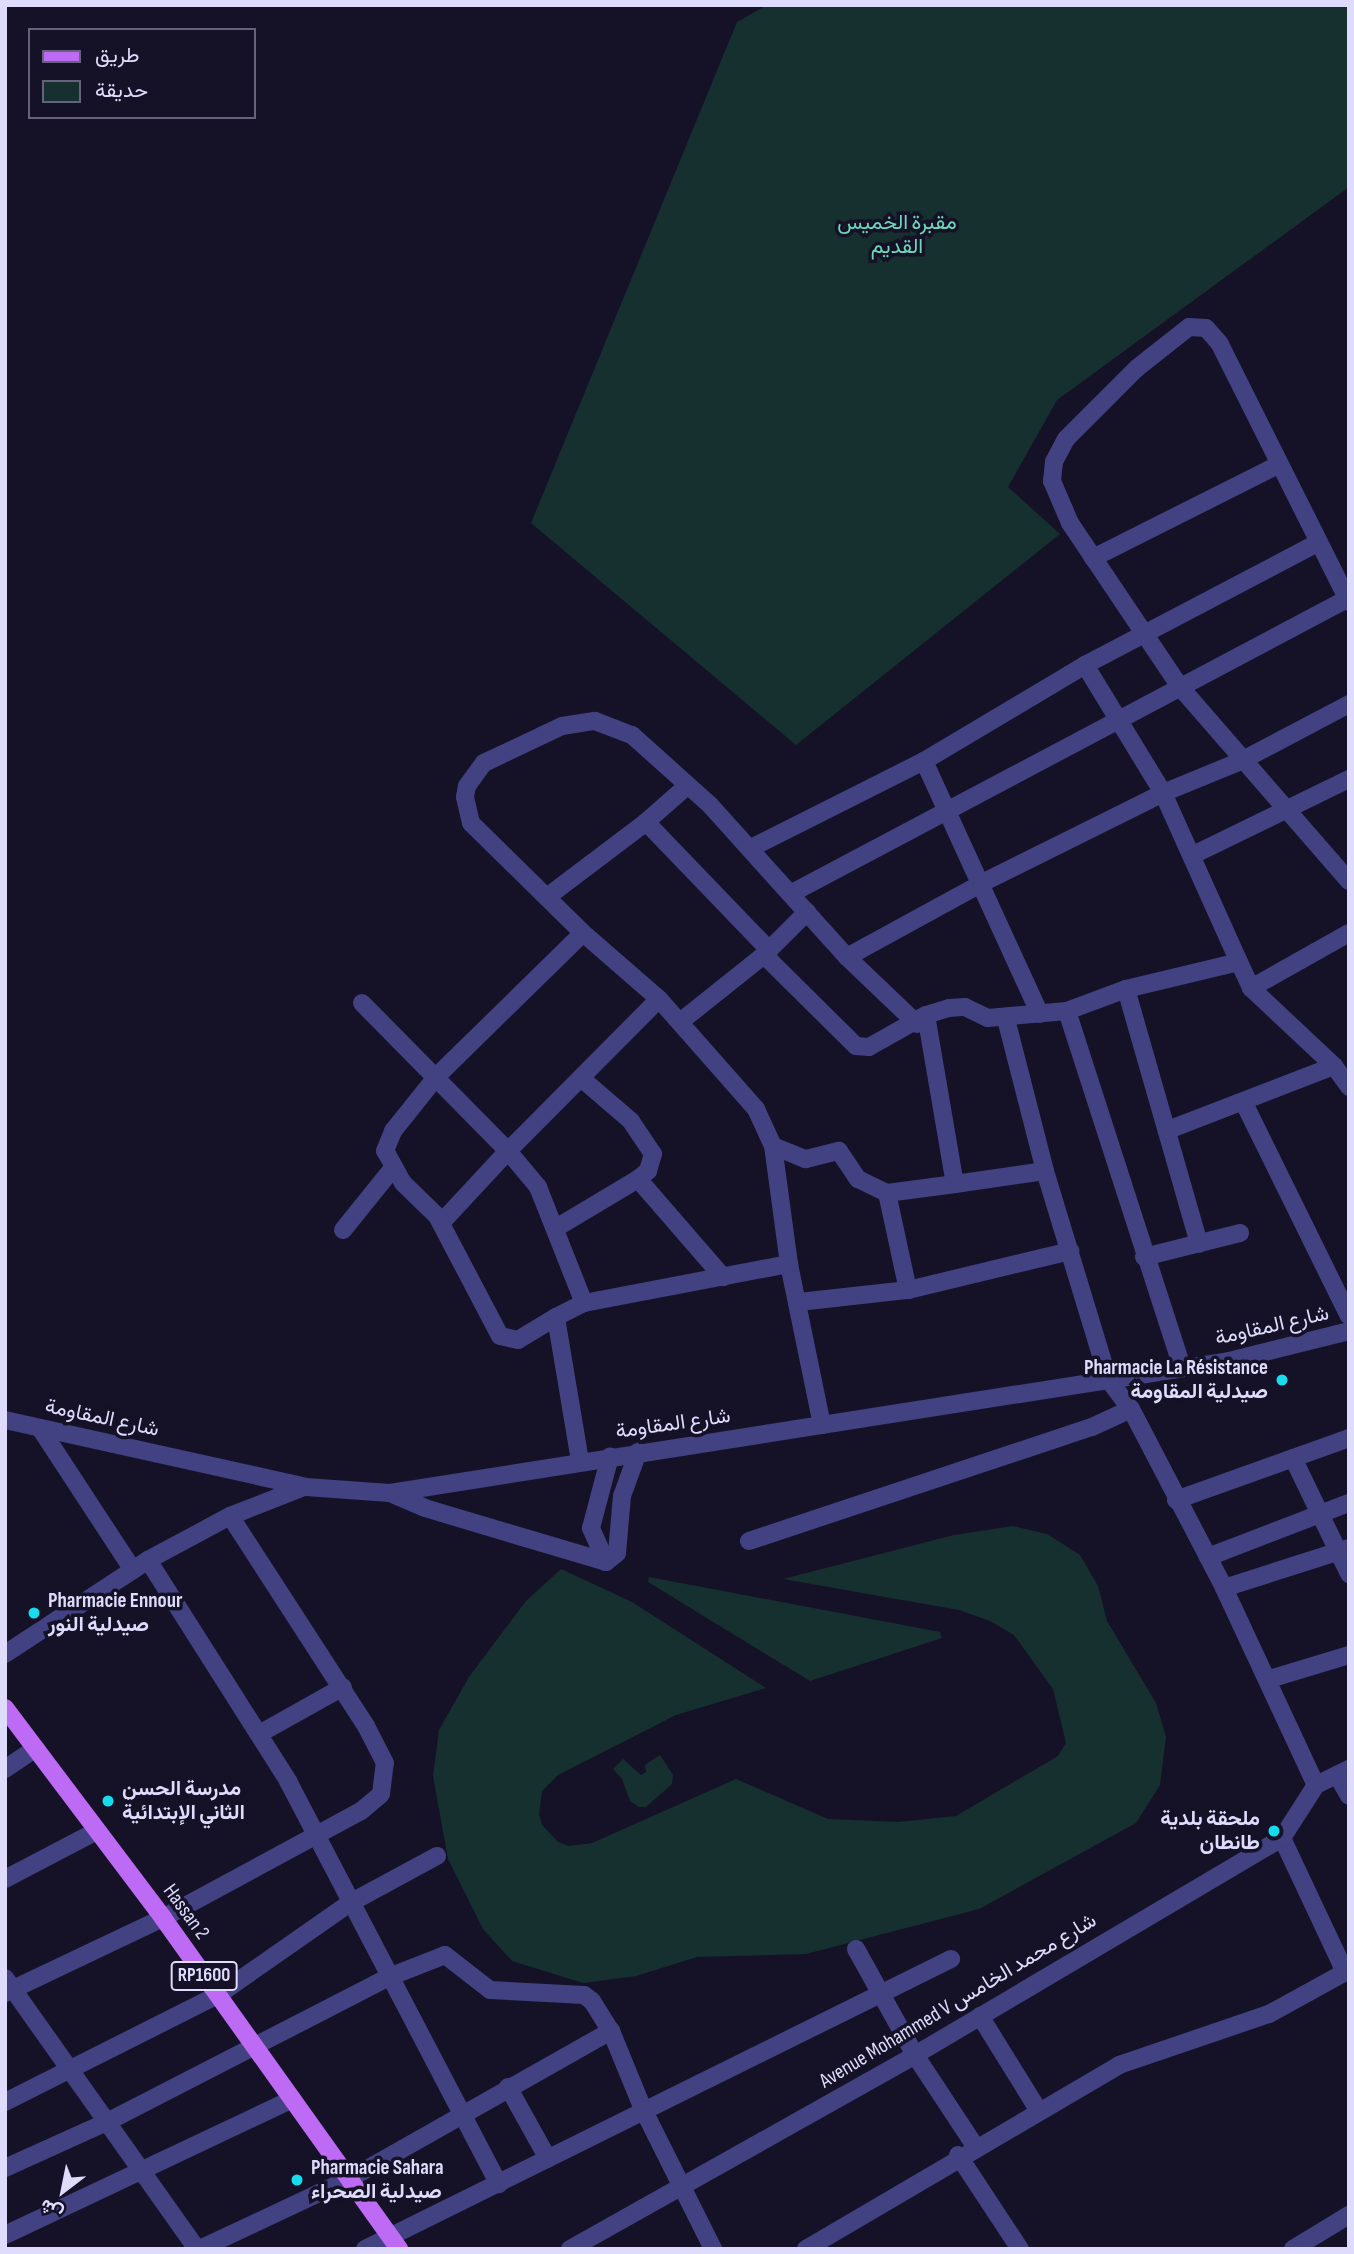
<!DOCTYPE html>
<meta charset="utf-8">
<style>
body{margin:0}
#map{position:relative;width:1354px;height:2254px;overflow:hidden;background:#151227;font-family:"Sofia Sans Condensed",Vazirmatn,sans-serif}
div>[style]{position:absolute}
.green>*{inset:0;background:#15302f}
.minor>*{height:18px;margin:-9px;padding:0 9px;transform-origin:9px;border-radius:9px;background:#424182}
.major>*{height:18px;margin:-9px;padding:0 9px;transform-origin:9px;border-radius:9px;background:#bd6af4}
.dots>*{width:19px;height:19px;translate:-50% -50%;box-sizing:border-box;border:4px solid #151227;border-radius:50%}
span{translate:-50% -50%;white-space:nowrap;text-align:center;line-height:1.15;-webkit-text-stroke:7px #151227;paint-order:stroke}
.shield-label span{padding:2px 5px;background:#151227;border:2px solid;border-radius:5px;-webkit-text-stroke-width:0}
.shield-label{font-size:19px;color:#dedbfc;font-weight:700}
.park-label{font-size:21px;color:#6bd8ba}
.street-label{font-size:21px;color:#dedbfc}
.poi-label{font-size:21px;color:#dedbfc;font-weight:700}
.right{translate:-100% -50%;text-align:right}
.left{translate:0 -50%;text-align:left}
.frame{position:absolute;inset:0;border:7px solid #dedbfc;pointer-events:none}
.legend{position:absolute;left:28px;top:28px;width:228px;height:91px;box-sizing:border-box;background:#151227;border:2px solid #65627c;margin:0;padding:9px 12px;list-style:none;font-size:21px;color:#dedbfc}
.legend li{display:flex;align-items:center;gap:14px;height:35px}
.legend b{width:35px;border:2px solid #65627c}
.north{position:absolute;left:28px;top:2156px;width:70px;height:70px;-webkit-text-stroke:5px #151227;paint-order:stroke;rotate:212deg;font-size:19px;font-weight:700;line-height:28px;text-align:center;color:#dedbfc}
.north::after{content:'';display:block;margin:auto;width:24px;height:32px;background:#dedbfc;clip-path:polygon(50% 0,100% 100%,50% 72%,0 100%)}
</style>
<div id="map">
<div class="green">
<i style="clip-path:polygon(767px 5px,1349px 5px,1349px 187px,1057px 400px,1008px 487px,1060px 534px,796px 745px,531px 523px,737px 22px)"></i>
<i style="clip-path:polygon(1013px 1526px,1047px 1534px,1080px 1555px,1098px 1586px,1107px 1621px,1156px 1703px,1166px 1737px,1160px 1785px,1136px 1823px,979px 1909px,806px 1954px,697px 1957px,636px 1976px,583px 1983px,512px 1961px,483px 1929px,448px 1859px,433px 1776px,439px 1730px,469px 1677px,526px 1601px,561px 1569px,632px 1602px,766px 1688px,676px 1715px,558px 1775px,542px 1791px,539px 1814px,542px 1825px,558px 1842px,569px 1846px,592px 1843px,736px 1779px,828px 1819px,898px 1822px,956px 1816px,1058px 1756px,1066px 1743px,1053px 1689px,1014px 1635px,990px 1621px,959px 1610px,783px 1579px,954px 1535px)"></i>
<i style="clip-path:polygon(649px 1577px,940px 1632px,942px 1638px,810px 1681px,648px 1582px)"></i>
<i style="clip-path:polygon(660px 1755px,673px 1775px,672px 1784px,646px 1807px,639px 1807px,630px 1801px,622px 1779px,613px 1769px,623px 1759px,641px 1775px,646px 1772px,645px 1765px)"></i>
</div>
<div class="minor">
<i style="left:1093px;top:558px;width:207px;rotate:-26.7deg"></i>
<i style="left:1349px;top:602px;width:288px;rotate:-116.6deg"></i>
<i style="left:1220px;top:344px;width:21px;rotate:-131deg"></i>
<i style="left:1206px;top:328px;width:17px;rotate:-177deg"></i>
<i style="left:1189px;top:327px;width:66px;rotate:141.7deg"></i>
<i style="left:1137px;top:368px;width:100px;rotate:135deg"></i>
<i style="left:1066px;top:439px;width:26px;rotate:118deg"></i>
<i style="left:1054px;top:462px;width:19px;rotate:96deg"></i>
<i style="left:1052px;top:481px;width:46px;rotate:66.8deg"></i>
<i style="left:1070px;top:523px;width:199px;rotate:56.1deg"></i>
<i style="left:1181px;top:688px;width:256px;rotate:49deg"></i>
<i style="left:1085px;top:665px;width:150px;rotate:58.6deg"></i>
<i style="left:1163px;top:793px;width:185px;rotate:65.8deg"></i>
<i style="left:924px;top:761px;width:278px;rotate:65.4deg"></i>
<i style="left:687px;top:786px;width:55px;rotate:138.7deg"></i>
<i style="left:646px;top:822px;width:178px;rotate:46.1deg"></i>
<i style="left:751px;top:848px;width:194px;rotate:-26.7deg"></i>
<i style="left:924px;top:761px;width:187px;rotate:-30.8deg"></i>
<i style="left:1085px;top:665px;width:264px;rotate:-27.7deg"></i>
<i style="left:1193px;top:855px;width:174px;rotate:-26deg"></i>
<i style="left:792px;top:893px;width:628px;rotate:-27.91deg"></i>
<i style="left:547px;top:897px;width:124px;rotate:-37.1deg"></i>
<i style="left:764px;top:955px;width:129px;rotate:44.7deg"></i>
<i style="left:856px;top:1046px;width:13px;rotate:4deg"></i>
<i style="left:869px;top:1047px;width:65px;rotate:-29.3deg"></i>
<i style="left:926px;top:1015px;width:24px;rotate:-17deg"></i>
<i style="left:949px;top:1008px;width:16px;rotate:-4deg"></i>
<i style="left:965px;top:1007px;width:25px;rotate:26deg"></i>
<i style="left:988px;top:1018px;width:79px;rotate:-5.1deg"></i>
<i style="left:1067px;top:1011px;width:63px;rotate:-20.4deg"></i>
<i style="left:1126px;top:989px;width:116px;rotate:-13.4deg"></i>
<i style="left:1239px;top:962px;width:29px;rotate:65deg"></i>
<i style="left:1251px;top:988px;width:114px;rotate:43.2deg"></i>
<i style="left:1334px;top:1066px;width:26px;rotate:54deg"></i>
<i style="left:847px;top:957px;width:154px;rotate:-28.7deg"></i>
<i style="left:982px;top:883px;width:202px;rotate:-26.4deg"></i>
<i style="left:1163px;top:793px;width:84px;rotate:-22.3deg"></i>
<i style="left:1241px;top:761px;width:122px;rotate:-27.8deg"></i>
<i style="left:1251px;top:988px;width:112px;rotate:-29.3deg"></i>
<i style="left:1126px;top:989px;width:265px;rotate:74deg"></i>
<i style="left:362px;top:1003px;width:208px;rotate:45.4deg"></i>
<i style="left:508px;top:1151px;width:214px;rotate:-45.2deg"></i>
<i style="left:1067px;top:1011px;width:375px;rotate:72.1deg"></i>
<i style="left:926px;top:1015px;width:171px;rotate:80.3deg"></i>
<i style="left:955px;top:1184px;width:91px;rotate:-8.2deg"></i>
<i style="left:1006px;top:1019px;width:157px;rotate:75.6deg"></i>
<i style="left:1045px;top:1171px;width:217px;rotate:73.1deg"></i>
<i style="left:1108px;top:1379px;width:38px;rotate:53deg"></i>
<i style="left:1131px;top:1409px;width:202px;rotate:62.5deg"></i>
<i style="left:1224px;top:1588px;width:217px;rotate:65deg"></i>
<i style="left:680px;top:1022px;width:107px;rotate:-38.6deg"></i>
<i style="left:764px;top:955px;width:61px;rotate:-45deg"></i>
<i style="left:1244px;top:1103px;width:237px;rotate:63.8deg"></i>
<i style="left:1168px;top:1130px;width:178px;rotate:-21.1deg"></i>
<i style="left:773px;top:1146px;width:35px;rotate:22deg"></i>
<i style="left:806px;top:1159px;width:34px;rotate:-14deg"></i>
<i style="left:839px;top:1151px;width:34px;rotate:56deg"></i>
<i style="left:858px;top:1179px;width:32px;rotate:26deg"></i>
<i style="left:638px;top:1179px;width:130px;rotate:49.1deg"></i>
<i style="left:441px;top:1223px;width:98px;rotate:-47.1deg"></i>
<i style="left:508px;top:1151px;width:47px;rotate:50.2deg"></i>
<i style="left:538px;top:1187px;width:125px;rotate:68.4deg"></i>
<i style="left:556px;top:1228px;width:96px;rotate:-30.9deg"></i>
<i style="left:638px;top:1179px;width:13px;rotate:-39deg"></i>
<i style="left:648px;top:1171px;width:18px;rotate:-74deg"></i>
<i style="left:653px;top:1154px;width:40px;rotate:-124deg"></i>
<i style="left:631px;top:1121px;width:66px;rotate:-139.3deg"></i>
<i style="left:343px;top:1230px;width:80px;rotate:-51.1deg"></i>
<i style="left:1144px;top:1257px;width:99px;rotate:-14deg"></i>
<i style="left:908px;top:1290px;width:99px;rotate:-102.2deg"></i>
<i style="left:887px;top:1193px;width:69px;rotate:-7.5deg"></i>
<i style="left:799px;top:1302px;width:110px;rotate:-6.3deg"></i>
<i style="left:908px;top:1290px;width:167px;rotate:-13.5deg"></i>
<i style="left:556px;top:1317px;width:44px;rotate:148.8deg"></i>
<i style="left:518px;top:1340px;width:18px;rotate:-167deg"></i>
<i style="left:500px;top:1336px;width:136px;rotate:-117.7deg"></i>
<i style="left:437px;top:1216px;width:47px;rotate:-135.9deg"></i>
<i style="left:403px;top:1183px;width:37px;rotate:-119deg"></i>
<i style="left:385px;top:1151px;width:22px;rotate:-68deg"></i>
<i style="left:393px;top:1131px;width:70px;rotate:-51.3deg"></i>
<i style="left:437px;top:1076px;width:204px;rotate:-44.4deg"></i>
<i style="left:5px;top:1420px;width:308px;rotate:12.5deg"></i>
<i style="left:306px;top:1487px;width:84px;rotate:4.1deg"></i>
<i style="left:390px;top:1493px;width:849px;rotate:-8.94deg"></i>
<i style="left:1229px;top:1361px;width:124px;rotate:-14deg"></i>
<i style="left:822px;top:1425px;width:164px;rotate:-101.6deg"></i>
<i style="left:789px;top:1264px;width:119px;rotate:-97.7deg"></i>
<i style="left:773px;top:1146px;width:41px;rotate:-114.7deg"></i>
<i style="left:756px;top:1109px;width:147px;rotate:-131.4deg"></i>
<i style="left:659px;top:999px;width:101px;rotate:-139deg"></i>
<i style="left:583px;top:933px;width:157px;rotate:-135.5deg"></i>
<i style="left:471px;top:823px;width:27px;rotate:-103deg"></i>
<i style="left:465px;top:797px;width:11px;rotate:-80deg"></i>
<i style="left:467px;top:786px;width:29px;rotate:-54deg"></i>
<i style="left:484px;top:763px;width:86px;rotate:-25.4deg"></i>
<i style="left:562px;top:726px;width:33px;rotate:-9deg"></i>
<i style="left:595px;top:721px;width:40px;rotate:21deg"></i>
<i style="left:632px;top:735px;width:105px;rotate:41.9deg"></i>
<i style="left:710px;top:805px;width:205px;rotate:48deg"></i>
<i style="left:847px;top:957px;width:97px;rotate:43.7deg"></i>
<i style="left:40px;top:1428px;width:170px;rotate:56.8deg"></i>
<i style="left:1293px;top:1458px;width:129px;rotate:64.2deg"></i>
<i style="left:580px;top:1461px;width:146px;rotate:-99.5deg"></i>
<i style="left:556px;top:1317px;width:31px;rotate:-27deg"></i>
<i style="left:584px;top:1303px;width:209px;rotate:-10.8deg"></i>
<i style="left:390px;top:1493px;width:38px;rotate:23deg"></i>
<i style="left:425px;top:1508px;width:189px;rotate:16.6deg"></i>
<i style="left:1176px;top:1500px;width:184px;rotate:-19.7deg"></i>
<i style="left:749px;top:1541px;width:361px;rotate:-18.4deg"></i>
<i style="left:1092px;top:1427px;width:43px;rotate:-24.8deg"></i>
<i style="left:1208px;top:1557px;width:151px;rotate:-21deg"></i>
<i style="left:148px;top:1560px;width:262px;rotate:57.6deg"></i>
<i style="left:288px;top:1781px;width:455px;rotate:62.4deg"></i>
<i style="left:606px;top:1562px;width:14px;rotate:-39deg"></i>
<i style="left:617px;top:1553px;width:57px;rotate:-85deg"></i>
<i style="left:622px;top:1496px;width:47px;rotate:-70deg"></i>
<i style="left:606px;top:1562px;width:37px;rotate:-114deg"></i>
<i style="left:591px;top:1528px;width:74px;rotate:-75.2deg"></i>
<i style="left:1224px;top:1588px;width:131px;rotate:-17.7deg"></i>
<i style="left:5px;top:1654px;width:171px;rotate:-33.3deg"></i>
<i style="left:148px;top:1560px;width:93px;rotate:-28.2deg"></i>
<i style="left:230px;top:1516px;width:79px;rotate:-21.4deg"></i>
<i style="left:1270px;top:1679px;width:83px;rotate:-16.9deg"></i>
<i style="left:259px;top:1734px;width:96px;rotate:-29.2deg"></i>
<i style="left:5px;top:1769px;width:37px;rotate:-34deg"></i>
<i style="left:1337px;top:1775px;width:24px;rotate:60deg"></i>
<i style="left:1282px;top:1838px;width:146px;rotate:64.8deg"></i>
<i style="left:5px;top:1879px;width:104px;rotate:-27.6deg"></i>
<i style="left:856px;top:1949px;width:121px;rotate:60.9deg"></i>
<i style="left:915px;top:2055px;width:109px;rotate:56.6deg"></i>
<i style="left:5px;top:1978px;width:332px;rotate:54.7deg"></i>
<i style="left:5px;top:1993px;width:175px;rotate:-25.4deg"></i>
<i style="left:163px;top:1918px;width:225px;rotate:-28.4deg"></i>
<i style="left:361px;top:1811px;width:26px;rotate:-40deg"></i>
<i style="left:381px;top:1794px;width:31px;rotate:-83deg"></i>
<i style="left:385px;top:1763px;width:42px;rotate:-117.2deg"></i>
<i style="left:366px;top:1726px;width:250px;rotate:-122.9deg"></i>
<i style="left:980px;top:2016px;width:112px;rotate:58.2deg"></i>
<i style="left:508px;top:2087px;width:82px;rotate:60.9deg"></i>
<i style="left:5px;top:2102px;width:238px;rotate:-26.7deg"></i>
<i style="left:218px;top:1995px;width:161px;rotate:-34.9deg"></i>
<i style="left:350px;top:1903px;width:99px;rotate:-28.4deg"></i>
<i style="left:958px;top:2155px;width:113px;rotate:56.6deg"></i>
<i style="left:5px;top:2168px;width:112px;rotate:-24.3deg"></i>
<i style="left:107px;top:2122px;width:317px;rotate:-27.2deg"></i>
<i style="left:389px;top:1977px;width:60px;rotate:-21.4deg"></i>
<i style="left:445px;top:1955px;width:57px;rotate:37.9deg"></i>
<i style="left:490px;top:1990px;width:94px;rotate:3deg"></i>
<i style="left:584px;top:1995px;width:10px;rotate:37deg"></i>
<i style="left:592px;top:2001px;width:36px;rotate:58deg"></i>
<i style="left:611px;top:2031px;width:84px;rotate:67.7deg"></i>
<i style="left:643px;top:2109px;width:157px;rotate:63.4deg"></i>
<i style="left:5px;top:2235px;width:318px;rotate:-25.3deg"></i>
<i style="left:200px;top:2249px;width:167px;rotate:-25.2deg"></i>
<i style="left:351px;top:2178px;width:299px;rotate:-29.5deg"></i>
<i style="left:365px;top:2249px;width:654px;rotate:-26.33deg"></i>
<i style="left:570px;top:2249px;width:396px;rotate:-29.3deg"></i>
<i style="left:915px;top:2055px;width:426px;rotate:-30.6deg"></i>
<i style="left:1282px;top:1838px;width:63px;rotate:-57.3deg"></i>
<i style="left:1316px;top:1785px;width:37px;rotate:-26deg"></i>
<i style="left:806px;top:2249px;width:363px;rotate:-30.4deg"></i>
<i style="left:1119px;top:2065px;width:158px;rotate:-18.8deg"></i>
<i style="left:1269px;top:2014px;width:91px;rotate:-28.8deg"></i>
<i style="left:1293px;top:2249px;width:66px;rotate:-31.3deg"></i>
</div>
<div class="major">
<i style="left:5px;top:1708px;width:263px;rotate:53deg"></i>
<i style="left:163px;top:1918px;width:407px;rotate:54.5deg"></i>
</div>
<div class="dots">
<i style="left:1282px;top:1380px;background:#16dced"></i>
<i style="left:34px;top:1613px;background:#16dced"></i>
<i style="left:108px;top:1801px;background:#16dced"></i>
<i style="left:1274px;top:1831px;background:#16dced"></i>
<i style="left:297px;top:2180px;background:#16dced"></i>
</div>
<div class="shield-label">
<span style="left:204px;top:1976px">RP1600</span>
</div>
<div class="park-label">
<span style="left:897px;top:235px">مقبرة الخميس<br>القديم</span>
</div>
<div class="street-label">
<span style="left:1272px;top:1326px;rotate:-13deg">شارع المقاومة</span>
<span style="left:102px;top:1418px;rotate:12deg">شارع المقاومة</span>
<span style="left:673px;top:1424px;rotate:-8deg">شارع المقاومة</span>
<span style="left:186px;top:1912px;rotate:54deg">Hassan 2</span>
<span style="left:958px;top:2001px;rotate:-31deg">Avenue Mohammed V شارع محمد الخامس</span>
</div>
<div class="poi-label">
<span class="right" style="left:1268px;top:1380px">Pharmacie La Résistance<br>صيدلية المقاومة</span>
<span class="left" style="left:48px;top:1613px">Pharmacie Ennour<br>صيدلية النور</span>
<span class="left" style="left:122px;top:1801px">مدرسة الحسن<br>الثاني الإبتدائية</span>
<span class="right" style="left:1260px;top:1831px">ملحقة بلدية<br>طانطان</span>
<span class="left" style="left:311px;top:2180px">Pharmacie Sahara<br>صيدلية الصحراء</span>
</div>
<div class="frame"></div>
<ul class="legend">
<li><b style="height:9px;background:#bd6af4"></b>طريق</li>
<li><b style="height:19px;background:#15302f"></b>حديقة</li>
</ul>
<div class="north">ش</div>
</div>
